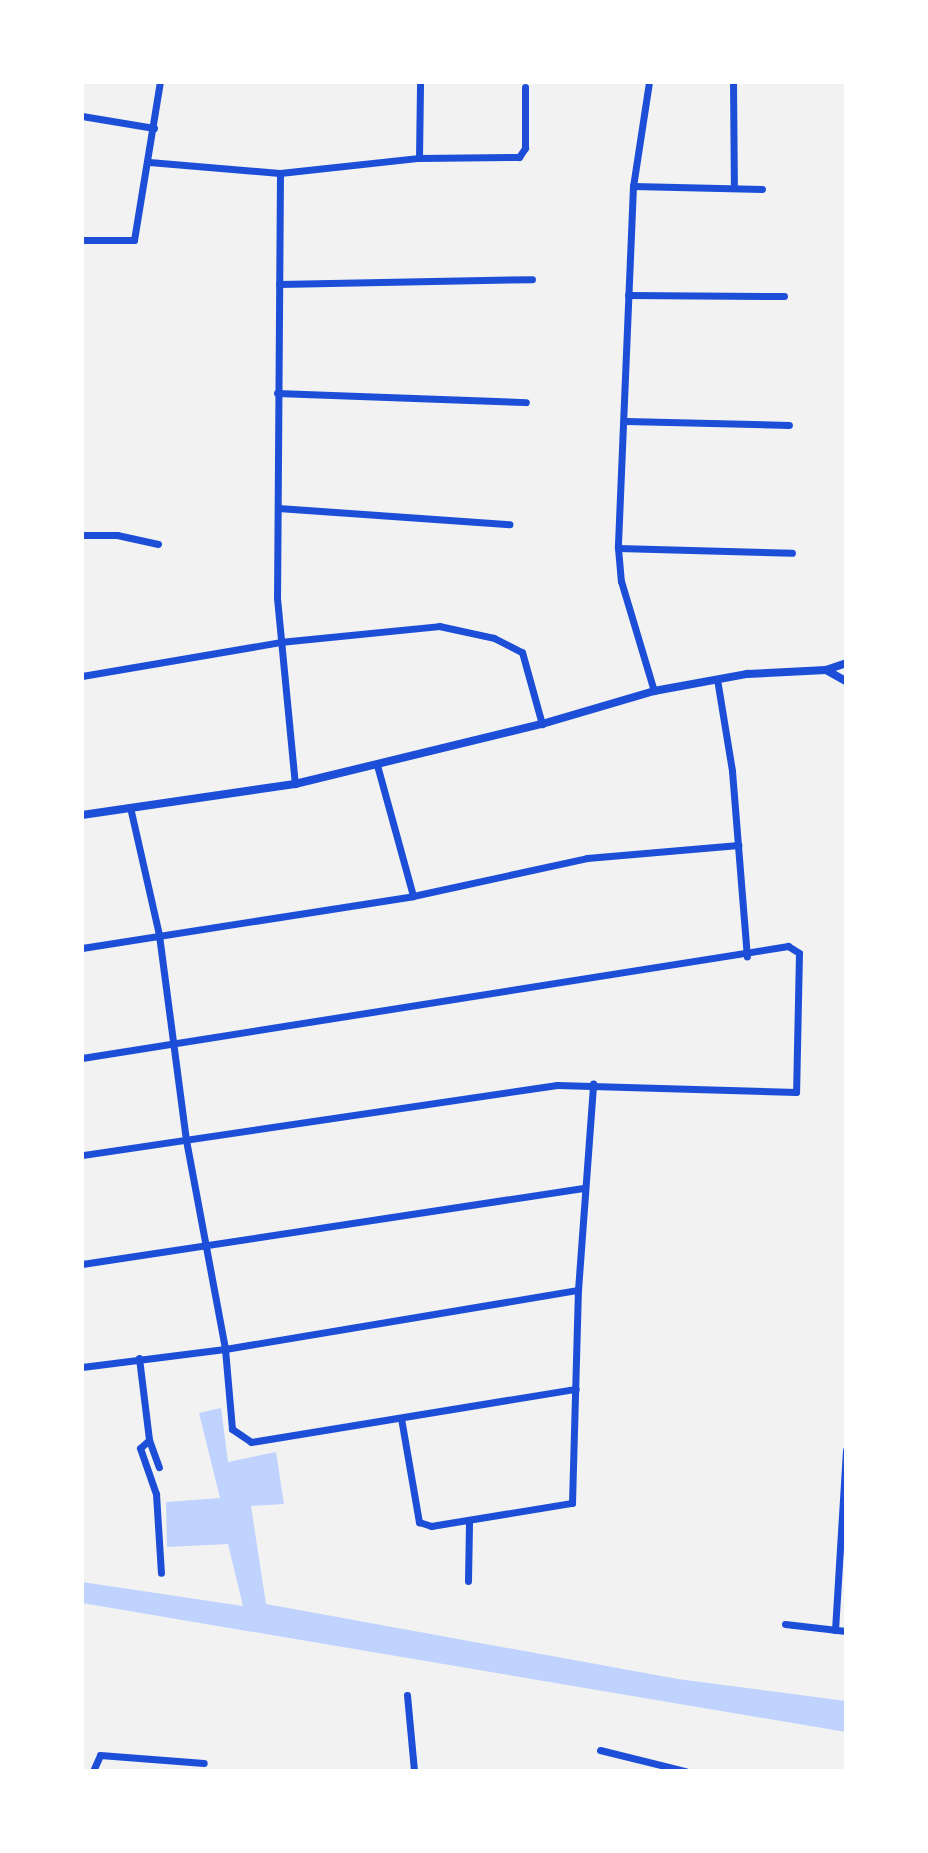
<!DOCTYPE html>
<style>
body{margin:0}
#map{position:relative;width:928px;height:1853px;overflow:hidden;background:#f2f2f2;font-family:"Times New Roman",serif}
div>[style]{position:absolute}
.water>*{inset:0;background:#bfd3fe}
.minor>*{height:7px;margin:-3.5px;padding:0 3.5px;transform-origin:3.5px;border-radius:3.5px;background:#1d4ed8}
.tertiary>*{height:8px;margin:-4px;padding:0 4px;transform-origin:4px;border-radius:4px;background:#1d4ed8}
span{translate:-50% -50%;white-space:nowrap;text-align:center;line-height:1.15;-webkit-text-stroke:7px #fff;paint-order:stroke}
.frame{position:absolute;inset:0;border:84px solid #fff;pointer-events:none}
</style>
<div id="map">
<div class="water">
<i style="clip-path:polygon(221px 1408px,228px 1462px,276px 1452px,284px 1504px,251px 1506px,266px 1604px,678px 1679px,846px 1701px,846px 1732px,82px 1603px,82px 1582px,243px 1606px,228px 1544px,167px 1547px,166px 1502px,220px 1498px,199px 1413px)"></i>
</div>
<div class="minor">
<i style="left:649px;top:82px;width:105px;rotate:98.7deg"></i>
<i style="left:633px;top:186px;width:362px;rotate:92.4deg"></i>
<i style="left:618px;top:548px;width:33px;rotate:85deg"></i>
<i style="left:621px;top:581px;width:115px;rotate:73.3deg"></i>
<i style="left:733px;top:82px;width:106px;rotate:89.5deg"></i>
<i style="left:82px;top:116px;width:73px;rotate:9.5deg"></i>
<i style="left:419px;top:158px;width:76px;rotate:-89.2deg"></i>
<i style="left:149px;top:162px;width:131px;rotate:4.8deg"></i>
<i style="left:280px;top:173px;width:140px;rotate:-6.2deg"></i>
<i style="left:419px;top:158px;width:100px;rotate:-0.6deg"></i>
<i style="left:519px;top:157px;width:11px;rotate:-56deg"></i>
<i style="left:525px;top:148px;width:61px;rotate:-90deg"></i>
<i style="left:280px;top:173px;width:425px;rotate:90.4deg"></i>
<i style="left:277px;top:598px;width:187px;rotate:84.5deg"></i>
<i style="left:633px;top:186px;width:129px;rotate:1.3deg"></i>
<i style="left:82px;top:240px;width:52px"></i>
<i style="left:134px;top:240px;width:160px;rotate:-80.7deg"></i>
<i style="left:279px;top:284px;width:253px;rotate:-1.1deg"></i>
<i style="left:628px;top:295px;width:156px;rotate:0.4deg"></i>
<i style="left:277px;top:393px;width:249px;rotate:2.1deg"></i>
<i style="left:626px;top:421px;width:163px;rotate:1.4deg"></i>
<i style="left:278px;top:508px;width:232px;rotate:4deg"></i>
<i style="left:82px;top:535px;width:35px"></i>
<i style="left:117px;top:535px;width:42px;rotate:12.4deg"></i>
<i style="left:618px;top:548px;width:174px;rotate:1.6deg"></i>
<i style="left:82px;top:676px;width:201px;rotate:-9.7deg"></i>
<i style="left:280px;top:642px;width:160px;rotate:-5.7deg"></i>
<i style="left:439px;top:626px;width:56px;rotate:12.3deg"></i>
<i style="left:494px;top:638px;width:31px;rotate:27deg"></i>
<i style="left:522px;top:652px;width:75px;rotate:74.5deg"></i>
<i style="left:717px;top:679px;width:93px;rotate:80.7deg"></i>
<i style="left:732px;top:771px;width:186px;rotate:85.4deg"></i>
<i style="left:377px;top:765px;width:136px;rotate:74.6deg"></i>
<i style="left:130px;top:807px;width:131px;rotate:77.2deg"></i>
<i style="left:159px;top:935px;width:207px;rotate:82.5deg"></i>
<i style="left:186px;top:1140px;width:213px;rotate:79.4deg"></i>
<i style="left:225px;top:1349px;width:80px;rotate:85deg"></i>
<i style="left:232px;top:1429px;width:23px;rotate:34deg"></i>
<i style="left:251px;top:1442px;width:329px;rotate:-9.3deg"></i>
<i style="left:82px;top:948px;width:335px;rotate:-8.9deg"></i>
<i style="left:413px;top:896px;width:178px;rotate:-12.3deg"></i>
<i style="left:587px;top:858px;width:152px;rotate:-4.9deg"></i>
<i style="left:82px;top:1058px;width:715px;rotate:-9.01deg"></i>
<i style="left:788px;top:946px;width:13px;rotate:32deg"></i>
<i style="left:799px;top:953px;width:139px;rotate:91.2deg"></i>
<i style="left:796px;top:1092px;width:239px;rotate:-178.3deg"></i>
<i style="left:557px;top:1085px;width:480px;rotate:171.6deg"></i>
<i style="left:82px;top:1264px;width:507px;rotate:-8.63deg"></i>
<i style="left:139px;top:1358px;width:83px;rotate:83deg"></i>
<i style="left:149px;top:1440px;width:29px;rotate:70deg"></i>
<i style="left:82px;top:1367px;width:144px;rotate:-7.2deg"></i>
<i style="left:225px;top:1349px;width:358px;rotate:-9.5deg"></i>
<i style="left:401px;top:1418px;width:106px;rotate:80.2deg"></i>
<i style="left:419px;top:1522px;width:13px;rotate:18deg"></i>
<i style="left:431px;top:1526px;width:143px;rotate:-9.3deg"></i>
<i style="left:572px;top:1503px;width:213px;rotate:-88.4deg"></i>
<i style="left:578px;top:1290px;width:207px;rotate:-85.8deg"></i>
<i style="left:149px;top:1440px;width:12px;rotate:138deg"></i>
<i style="left:140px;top:1448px;width:49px;rotate:70.8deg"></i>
<i style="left:156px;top:1494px;width:79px;rotate:86.4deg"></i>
<i style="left:468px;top:1581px;width:60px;rotate:-89deg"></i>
<i style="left:785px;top:1624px;width:61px;rotate:6.5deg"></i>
<i style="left:835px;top:1630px;width:180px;rotate:-86.5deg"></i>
<i style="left:407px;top:1695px;width:76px;rotate:84.7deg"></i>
<i style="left:600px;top:1750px;width:88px;rotate:13.9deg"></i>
<i style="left:93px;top:1771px;width:17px;rotate:-66deg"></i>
<i style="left:100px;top:1755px;width:104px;rotate:4.4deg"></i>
</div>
<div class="tertiary">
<i style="left:826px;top:670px;width:23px;rotate:29deg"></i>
<i style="left:82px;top:815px;width:215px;rotate:-8.3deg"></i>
<i style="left:295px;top:784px;width:254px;rotate:-13.7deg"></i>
<i style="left:542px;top:724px;width:117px;rotate:-16.4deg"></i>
<i style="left:654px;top:691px;width:95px;rotate:-10.4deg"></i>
<i style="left:747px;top:674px;width:79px;rotate:-2.9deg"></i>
<i style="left:826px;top:670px;width:21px;rotate:-19deg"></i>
</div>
<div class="frame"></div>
</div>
